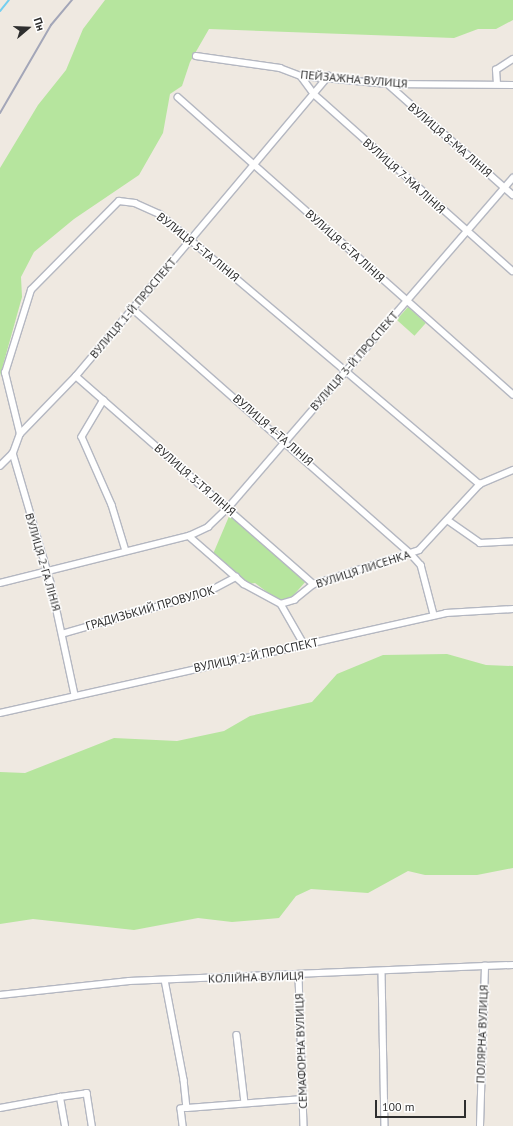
<!DOCTYPE html>
<meta charset="utf-8">
<style>
body{margin:0}
#map{position:relative;width:513px;height:1126px;overflow:hidden;background:#efe9e1;font-family:"PT Sans",sans-serif}
div>[style]{position:absolute}
.green>*{inset:0;background:#b6e59e;transform-origin:0 0}
.stream>*{height:2px;margin:-1px;padding:0 1px;transform-origin:1px;border-radius:1px;background:#75cff0}
.roads{filter:drop-shadow(1px 0 #b4b7c1) drop-shadow(-1px 0 #b4b7c1) drop-shadow(0 1px #b4b7c1) drop-shadow(0 -1px #b4b7c1)}
.street>*{height:5.5px;margin:-2.75px;padding:0 2.75px;transform-origin:2.75px;border-radius:2.75px;background:#fff}
.rail>*{height:2px;margin:-1px;padding:0 1px;transform-origin:1px;border-radius:1px;background:#a3a6b8}
span{translate:-50% -50%;white-space:nowrap;text-align:center;line-height:1.15;-webkit-text-stroke:3px #fff;paint-order:stroke}
.street-label{font-size:12px;color:#2e2e2e}
.north{position:absolute;left:8px;top:8px;width:40px;height:40px;-webkit-text-stroke:3px #fff;paint-order:stroke;rotate:71deg;font-size:11px;font-weight:700;line-height:16px;text-align:center;color:#2e2e2e}
.north::after{content:'';display:block;margin:auto;width:14px;height:18px;background:#2e2e2e;clip-path:polygon(50% 0,100% 100%,50% 72%,0 100%)}
.scale{position:absolute;left:375px;top:1100px;width:91px;height:18px;box-sizing:border-box;border:2px solid #2e2e2e;border-top:0;padding-left:5px;font-size:12px;line-height:14px;white-space:nowrap;color:#2e2e2e;-webkit-text-stroke:3px #fff;paint-order:stroke}
</style>
<div id="map">
<div class="green">
<i style="clip-path:polygon(105px 0,513px 0,513px 20px,496px 29px,478px 29px,454px 38px,209px 29px,190px 62px,182px 86px,170px 94px,163px 133px,139px 175px,74px 219px,34px 252px,21px 277px,22px 297px,0 376px,0 168px,38px 105px,66px 70px,83px 29px)"></i>
<i style="left:408px;top:307px;width:24px;height:17px;rotate:42deg"></i>
<i style="clip-path:polygon(230px 514px,307px 580px,291px 598px,279px 601px,255px 583px,249px 584px,213px 554px)"></i>
<i style="clip-path:polygon(447px 654px,486px 665px,513px 666px,513px 868px,477px 875px,425px 875px,408px 871px,368px 893px,311px 889px,296px 896px,279px 918px,232px 922px,198px 918px,134px 930px,33px 919px,0 924px,0 772px,25px 773px,114px 738px,177px 741px,224px 731px,250px 716px,312px 702px,337px 674px,383px 655px)"></i>
</div>
<div class="stream">
<i style="left:0;top:11px;width:14px;rotate:-51deg"></i>
</div>
<div class="roads">
<div class="street">
<i style="left:196px;top:56px;width:85px;rotate:8.1deg"></i>
<i style="left:280px;top:68px;width:22px;rotate:21deg"></i>
<i style="left:301px;top:76px;width:87px;rotate:5.3deg"></i>
<i style="left:388px;top:84px;width:125px;rotate:0.5deg"></i>
<i style="left:301px;top:76px;width:22px;rotate:54deg"></i>
<i style="left:314px;top:94px;width:266px;rotate:41.7deg"></i>
<i style="left:388px;top:84px;width:167px;rotate:41.6deg"></i>
<i style="left:497px;top:84px;width:14px;rotate:-94deg"></i>
<i style="left:496px;top:70px;width:20px;rotate:-33deg"></i>
<i style="left:178px;top:97px;width:448px;rotate:41.6deg"></i>
<i style="left:133px;top:309px;width:371px;rotate:41.4deg"></i>
<i style="left:411px;top:554px;width:15px;rotate:48deg"></i>
<i style="left:421px;top:565px;width:52px;rotate:75.4deg"></i>
<i style="left:76px;top:376px;width:316px;rotate:41.2deg"></i>
<i style="left:104px;top:400px;width:43px;rotate:120.7deg"></i>
<i style="left:82px;top:437px;width:74px;rotate:66.2deg"></i>
<i style="left:112px;top:505px;width:48px;rotate:73.1deg"></i>
<i style="left:20px;top:434px;width:63px;rotate:-103.8deg"></i>
<i style="left:5px;top:373px;width:87px;rotate:-72.6deg"></i>
<i style="left:31px;top:290px;width:125px;rotate:-45.3deg"></i>
<i style="left:119px;top:201px;width:16px;rotate:7deg"></i>
<i style="left:135px;top:203px;width:27px;rotate:24deg"></i>
<i style="left:160px;top:214px;width:419px;rotate:40.2deg"></i>
<i style="left:13px;top:453px;width:135px;rotate:73.7deg"></i>
<i style="left:51px;top:583px;width:115px;rotate:77.9deg"></i>
<i style="left:0;top:466px;width:18px;rotate:-45deg"></i>
<i style="left:13px;top:453px;width:20px;rotate:-70deg"></i>
<i style="left:20px;top:434px;width:81px;rotate:-46deg"></i>
<i style="left:76px;top:376px;width:392px;rotate:-49.9deg"></i>
<i style="left:449px;top:521px;width:38px;rotate:35deg"></i>
<i style="left:480px;top:543px;width:33px;rotate:-3deg"></i>
<i style="left:189px;top:536px;width:73px;rotate:41.1deg"></i>
<i style="left:244px;top:584px;width:42px;rotate:28.4deg"></i>
<i style="left:281px;top:604px;width:14px;rotate:-17deg"></i>
<i style="left:294px;top:600px;width:26px;rotate:-39deg"></i>
<i style="left:314px;top:584px;width:110px;rotate:-17.9deg"></i>
<i style="left:419px;top:550px;width:90px;rotate:-47.3deg"></i>
<i style="left:480px;top:484px;width:36px;rotate:-23deg"></i>
<i style="left:0;top:583px;width:195px;rotate:-14deg"></i>
<i style="left:189px;top:536px;width:21px;rotate:-25deg"></i>
<i style="left:208px;top:527px;width:28px;rotate:-44deg"></i>
<i style="left:228px;top:508px;width:436px;rotate:-49.2deg"></i>
<i style="left:281px;top:604px;width:46px;rotate:60.1deg"></i>
<i style="left:62px;top:634px;width:152px;rotate:-16deg"></i>
<i style="left:208px;top:592px;width:32px;rotate:-28deg"></i>
<i style="left:0;top:713px;width:457px;rotate:-12.6deg"></i>
<i style="left:446px;top:613px;width:67px;rotate:-3.4deg"></i>
<i style="left:382px;top:972px;width:154px;rotate:88.9deg"></i>
<i style="left:299px;top:976px;width:150px;rotate:88.1deg"></i>
<i style="left:165px;top:980px;width:102px;rotate:79.2deg"></i>
<i style="left:184px;top:1080px;width:28px;rotate:84deg"></i>
<i style="left:187px;top:1108px;width:6px;rotate:171deg"></i>
<i style="left:181px;top:1109px;width:17px;rotate:83deg"></i>
<i style="left:0;top:995px;width:130px;rotate:-6.2deg"></i>
<i style="left:129px;top:981px;width:384px;rotate:-2.4deg"></i>
<i style="left:237px;top:1035px;width:68px;rotate:83.3deg"></i>
<i style="left:0;top:1108px;width:61px;rotate:-10.4deg"></i>
<i style="left:187px;top:1108px;width:116px;rotate:-4.4deg"></i>
<i style="left:65px;top:1126px;width:29px;rotate:-100deg"></i>
<i style="left:60px;top:1097px;width:27px;rotate:-8deg"></i>
<i style="left:87px;top:1093px;width:33px;rotate:81deg"></i>
<i style="left:480px;top:1126px;width:160px;rotate:-88.2deg"></i>
</div>
</div>
<div class="rail">
<i style="left:0;top:113px;width:102px;rotate:-59.9deg"></i>
<i style="left:51px;top:25px;width:33px;rotate:-50deg"></i>
</div>
<div class="street-label">
<span style="left:354px;top:79px;rotate:5deg">ПЕЙЗАЖНА ВУЛИЦЯ</span>
<span style="left:450px;top:140px;rotate:41deg">ВУЛИЦЯ 8-МА ЛІНІЯ</span>
<span style="left:404px;top:176px;rotate:42deg">ВУЛИЦЯ 7-МА ЛІНІЯ</span>
<span style="left:345px;top:246px;rotate:42deg">ВУЛИЦЯ 6-ТА ЛІНІЯ</span>
<span style="left:198px;top:247px;rotate:39deg">ВУЛИЦЯ 5-ТА ЛІНІЯ</span>
<span style="left:133px;top:308px;rotate:-50deg">ВУЛИЦЯ 1-Й ПРОСПЕКТ</span>
<span style="left:354px;top:361px;rotate:-49deg">ВУЛИЦЯ 3-Й ПРОСПЕКТ</span>
<span style="left:273px;top:430px;rotate:41deg">ВУЛИЦЯ 4-ТА ЛІНІЯ</span>
<span style="left:195px;top:480px;rotate:41deg">ВУЛИЦЯ 3-ТЯ ЛІНІЯ</span>
<span style="left:43px;top:562px;rotate:74deg">ВУЛИЦЯ 2-ГА ЛІНІЯ</span>
<span style="left:363px;top:569px;rotate:-18deg">ВУЛИЦЯ ЛИСЕНКА</span>
<span style="left:150px;top:608px;rotate:-16deg">ГРАДИЗЬКИЙ ПРОВУЛОК</span>
<span style="left:256px;top:655px;rotate:-12deg">ВУЛИЦЯ 2-Й ПРОСПЕКТ</span>
<span style="left:256px;top:977px;rotate:-2deg">КОЛІЙНА ВУЛИЦЯ</span>
<span style="left:482px;top:1034px;rotate:-88deg">ПОЛЯРНА ВУЛИЦЯ</span>
<span style="left:301px;top:1051px;rotate:-92deg">СЕМАФОРНА ВУЛИЦЯ</span>
</div>
<div class="north">Пн</div>
<div class="scale">100 m</div>
</div>
